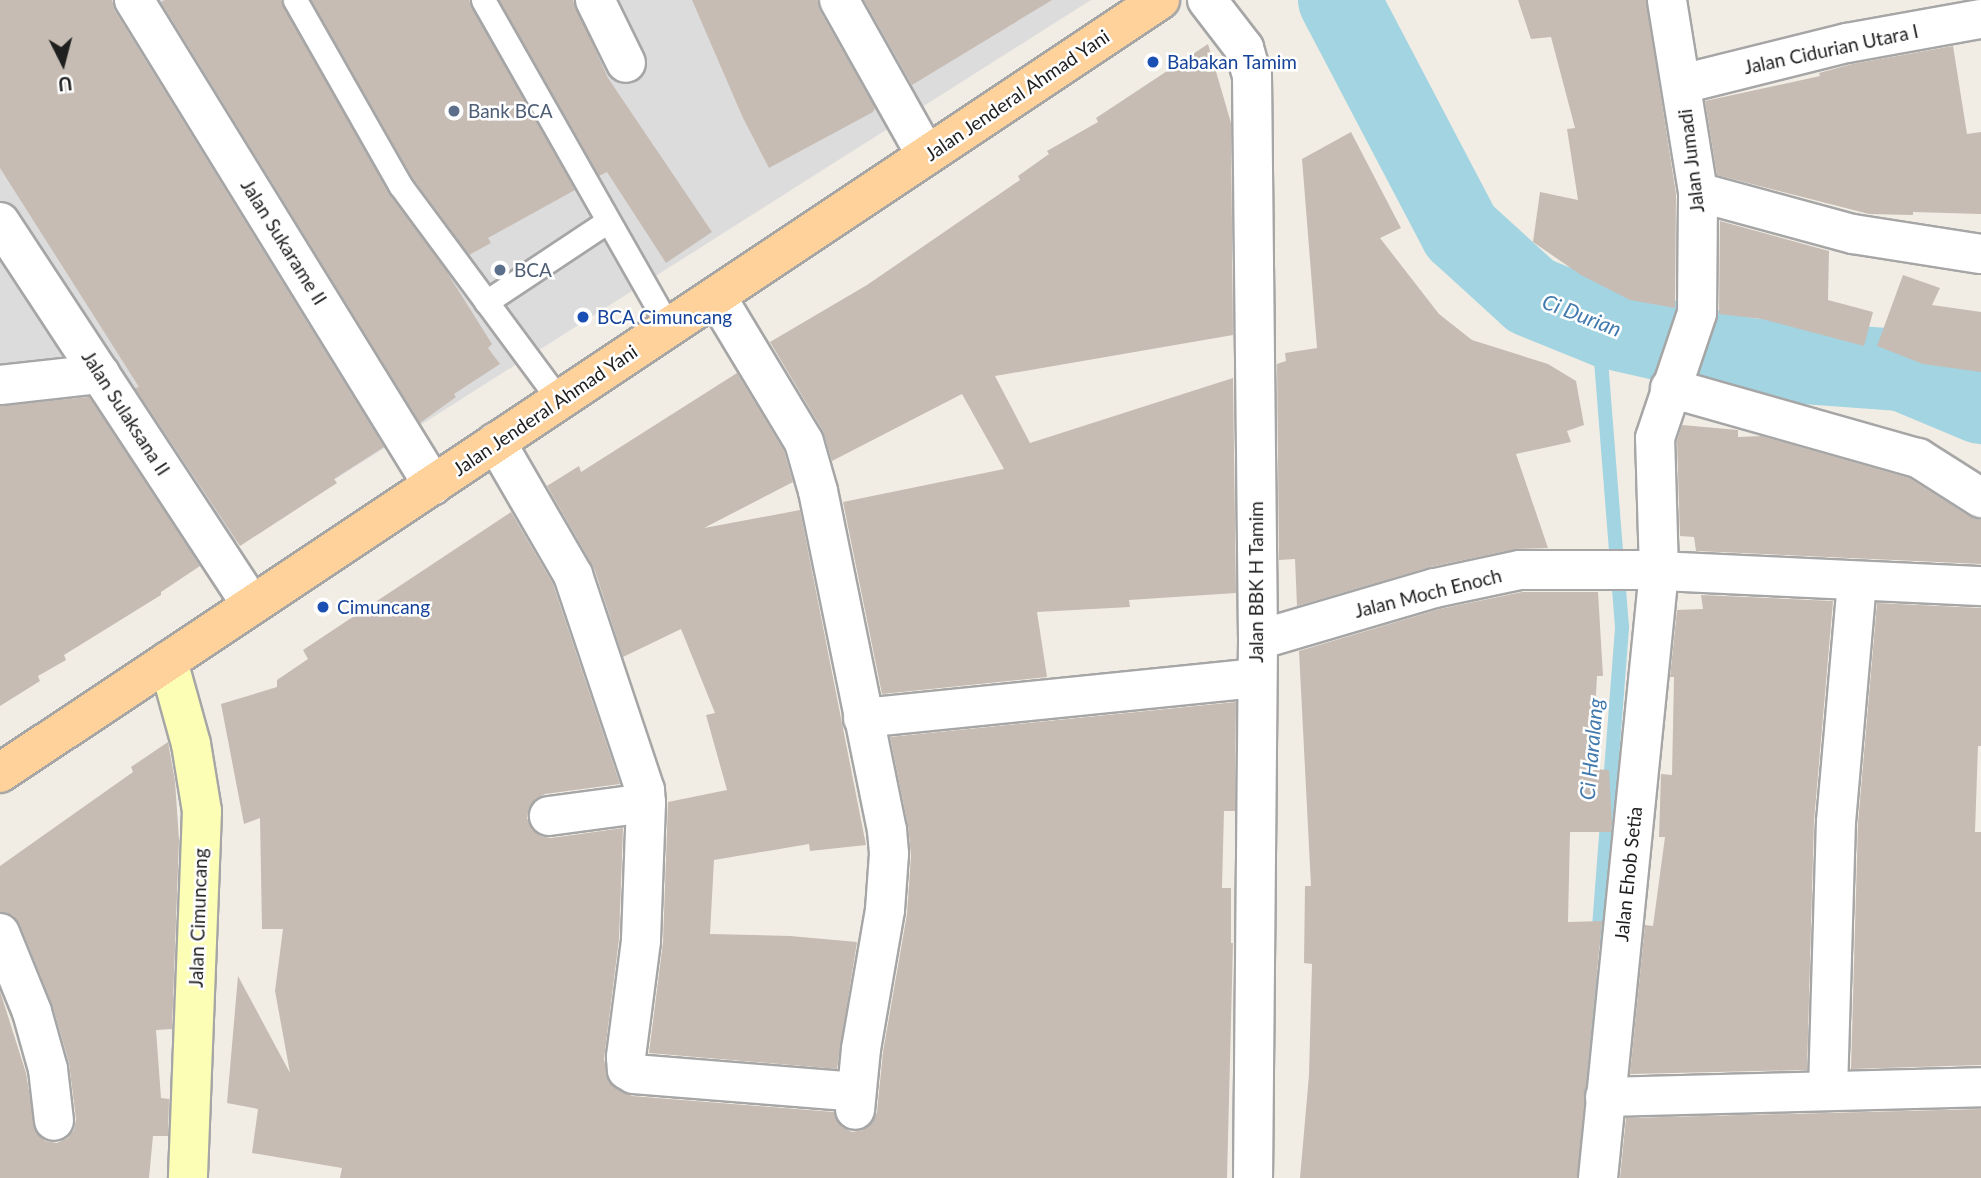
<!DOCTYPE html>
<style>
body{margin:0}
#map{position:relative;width:1981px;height:1178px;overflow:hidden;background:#f1ede5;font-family:Lato,sans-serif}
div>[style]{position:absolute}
.residential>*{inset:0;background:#dddcdc}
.stream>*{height:14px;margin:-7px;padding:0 7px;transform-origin:7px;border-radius:7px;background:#a3d4e1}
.river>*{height:82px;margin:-41px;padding:0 41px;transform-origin:41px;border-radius:41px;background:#a3d4e1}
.building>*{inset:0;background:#c6bcb4}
.roads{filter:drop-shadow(2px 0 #a6a6a6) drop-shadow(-2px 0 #a6a6a6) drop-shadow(0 2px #a6a6a6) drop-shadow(0 -2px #a6a6a6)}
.lane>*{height:23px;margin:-11.5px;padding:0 11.5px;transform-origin:11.5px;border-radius:11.5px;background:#fff}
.street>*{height:38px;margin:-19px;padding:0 19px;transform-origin:19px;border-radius:19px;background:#fff}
.secondary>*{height:38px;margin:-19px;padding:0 19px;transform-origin:19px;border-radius:19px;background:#fcfeb6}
.primary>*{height:38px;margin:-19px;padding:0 19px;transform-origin:19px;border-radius:19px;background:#ffd29c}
.dots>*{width:19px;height:19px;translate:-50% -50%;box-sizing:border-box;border:4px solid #fff;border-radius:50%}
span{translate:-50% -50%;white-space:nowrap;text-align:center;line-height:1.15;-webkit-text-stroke:5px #fff;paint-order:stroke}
.street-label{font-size:19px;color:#1f1f1f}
.transit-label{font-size:19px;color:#164399}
.left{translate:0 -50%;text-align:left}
.service-label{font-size:19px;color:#4e5e75}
.water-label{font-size:21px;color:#427aae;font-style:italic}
.north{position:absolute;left:28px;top:28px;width:70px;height:70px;-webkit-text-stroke:5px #fff;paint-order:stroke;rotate:174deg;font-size:19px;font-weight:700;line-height:28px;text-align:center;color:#1f1f1f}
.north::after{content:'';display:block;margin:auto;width:24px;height:32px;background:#1f1f1f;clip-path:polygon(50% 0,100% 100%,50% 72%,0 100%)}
</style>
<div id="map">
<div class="residential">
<i style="clip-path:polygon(0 0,1091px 0,162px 589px,0 463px)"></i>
</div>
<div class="stream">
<i style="left:1598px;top:940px;width:314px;rotate:-85.6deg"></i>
<i style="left:1622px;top:627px;width:304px;rotate:-94.5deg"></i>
<i style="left:1588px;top:1086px;width:105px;rotate:-85.6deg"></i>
<i style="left:1578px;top:1178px;width:44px;rotate:-83.5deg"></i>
</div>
<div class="river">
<i style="left:1339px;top:0;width:262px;rotate:62.3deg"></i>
<i style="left:1461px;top:232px;width:95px;rotate:42.4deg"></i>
<i style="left:1531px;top:296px;width:85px;rotate:22.1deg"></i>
<i style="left:1610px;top:328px;width:140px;rotate:12.8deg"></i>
<i style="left:1747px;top:359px;width:155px;rotate:4.1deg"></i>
<i style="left:1902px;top:370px;width:86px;rotate:22.7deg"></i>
</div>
<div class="building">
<i style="clip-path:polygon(0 0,112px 0,115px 11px,384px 447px,334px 479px,337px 483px,240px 546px,135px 388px,139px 387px,0 168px)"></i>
<i style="clip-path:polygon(165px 0,281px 0,388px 192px,445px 269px,492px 344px,488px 348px,500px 364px,454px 394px,456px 397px,420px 423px,161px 2px)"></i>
<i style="clip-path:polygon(311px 0,469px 0,575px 190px,488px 238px,491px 243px,469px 255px,412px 177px)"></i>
<i style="clip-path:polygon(499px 0,573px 0,608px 78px,712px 232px,666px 263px,607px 172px,599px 176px)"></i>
<i style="clip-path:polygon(692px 0,817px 0,820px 11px,875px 108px,873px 112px,769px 168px,743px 118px)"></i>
<i style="clip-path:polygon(864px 0,1052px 0,912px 85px)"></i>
<i style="clip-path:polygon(1518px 0,1646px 0,1676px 194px,1675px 308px,1630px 300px,1581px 275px,1533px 242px,1540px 192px,1578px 200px,1567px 129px,1575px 128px,1551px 37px,1531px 39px)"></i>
<i style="clip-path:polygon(1208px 44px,1231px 123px,1233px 335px,995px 376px,1030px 443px,1233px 378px,1236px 593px,1129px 600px,1130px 607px,1037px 612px,1047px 677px,882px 694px,843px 502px,1004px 469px,962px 394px,832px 461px,823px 431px,770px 342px,867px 285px,1020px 180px,1018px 176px,1049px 154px,1047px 151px,1098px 122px,1096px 118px)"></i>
<i style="clip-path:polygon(1953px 46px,1967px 134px,1981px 132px,1981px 214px,1913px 212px,1913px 215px,1869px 214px,1717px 175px,1705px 101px,1820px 76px,1819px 73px,1852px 64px)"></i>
<i style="clip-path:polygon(1351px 132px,1401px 228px,1380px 238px,1439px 314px,1472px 340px,1548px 364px,1576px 381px,1584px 425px,1567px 431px,1571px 442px,1516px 454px,1548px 548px,1516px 549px,1430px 567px,1297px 606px,1295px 559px,1279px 560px,1277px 364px,1286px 361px,1285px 353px,1317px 348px,1302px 159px)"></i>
<i style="clip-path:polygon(1720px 221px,1829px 251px,1828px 300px,1873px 312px,1864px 346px,1762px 319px,1719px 314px)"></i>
<i style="clip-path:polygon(1903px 275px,1940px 288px,1932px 305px,1981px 312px,1981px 372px,1923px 364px,1877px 346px)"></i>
<i style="clip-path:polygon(737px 373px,784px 451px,793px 482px,704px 528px,800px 510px,866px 845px,810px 851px,809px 844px,714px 860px,710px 934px,790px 936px,857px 942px,837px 1069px,649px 1053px,663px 942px,668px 802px,727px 790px,706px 715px,715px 713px,681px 629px,623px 657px,594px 568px,547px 486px,579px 466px,581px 472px)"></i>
<i style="clip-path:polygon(89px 397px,200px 566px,161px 592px,161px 595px,64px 655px,66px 660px,38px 676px,40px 681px,0 706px,0 406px)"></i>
<i style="clip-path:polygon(1682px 425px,1738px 430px,1738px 437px,1761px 436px,1909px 478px,1969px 516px,1981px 520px,1981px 564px,1696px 551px,1694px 537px,1680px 536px,1677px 441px)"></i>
<i style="clip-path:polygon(511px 512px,553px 584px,620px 784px,545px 794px,535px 799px,529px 808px,527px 818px,532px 830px,541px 836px,551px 838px,623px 828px,619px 939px,604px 1059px,609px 1082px,632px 1096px,834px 1112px,842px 1127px,852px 1132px,863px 1130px,872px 1123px,877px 1112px,883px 1052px,907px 914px,911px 856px,908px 826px,890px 737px,1236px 702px,1235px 811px,1224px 811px,1222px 888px,1231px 888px,1231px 943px,1233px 943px,1227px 1178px,340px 1178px,342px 1168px,252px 1153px,258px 1109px,227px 1103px,238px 976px,290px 1073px,275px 991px,283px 929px,262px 929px,260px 818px,244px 824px,221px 704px,277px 687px,277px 680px,308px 659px,303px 650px)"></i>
<i style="clip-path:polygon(1522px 592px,1598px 592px,1603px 676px,1597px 676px,1592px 769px,1609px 770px,1612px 823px,1611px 832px,1570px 832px,1568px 922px,1602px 921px,1577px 1178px,1300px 1178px,1309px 1075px,1312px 964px,1304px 963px,1305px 886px,1311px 886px,1299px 651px,1440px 609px)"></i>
<i style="clip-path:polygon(1701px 595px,1833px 601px,1814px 821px,1807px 1070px,1630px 1074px,1645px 925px,1653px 926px,1665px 837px,1659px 837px,1661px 774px,1672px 775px,1674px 677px,1670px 677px,1677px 610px,1703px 609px)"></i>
<i style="clip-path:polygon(1877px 603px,1981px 608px,1981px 746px,1978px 746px,1975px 832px,1981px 832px,1981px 1065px,1851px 1069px,1858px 823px)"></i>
<i style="clip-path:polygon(168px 742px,175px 781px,179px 840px,172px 1029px,156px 1030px,161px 1098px,169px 1099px,168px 1136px,153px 1136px,149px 1178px,0 1178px,0 991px,26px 1073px,36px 1133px,45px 1141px,57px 1143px,68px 1138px,74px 1130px,76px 1119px,69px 1063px,52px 1004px,20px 925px,13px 915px,0 912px,0 866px,133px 772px,131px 767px)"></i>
<i style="clip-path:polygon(1981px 1109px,1981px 1178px,1620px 1178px,1626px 1118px)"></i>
</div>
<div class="roads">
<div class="lane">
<i style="left:295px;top:0;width:213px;rotate:60.4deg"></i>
<i style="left:400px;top:185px;width:269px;rotate:53.5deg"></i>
<i style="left:483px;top:0;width:376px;rotate:60.4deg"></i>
<i style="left:486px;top:302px;width:146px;rotate:-33.6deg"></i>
</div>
<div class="street">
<i style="left:134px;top:0;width:570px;rotate:58.35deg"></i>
<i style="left:595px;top:0;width:70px;rotate:63.8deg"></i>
<i style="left:839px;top:0;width:178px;rotate:60.7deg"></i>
<i style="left:1207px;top:0;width:61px;rotate:52.4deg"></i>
<i style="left:1244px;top:48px;width:29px;rotate:74deg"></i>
<i style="left:1252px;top:76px;width:564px;rotate:89.39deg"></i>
<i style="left:1258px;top:640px;width:538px;rotate:90.53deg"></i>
<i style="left:1682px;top:84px;width:170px;rotate:-14deg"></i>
<i style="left:1847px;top:43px;width:136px;rotate:-10.2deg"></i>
<i style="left:1698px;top:192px;width:161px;rotate:15.2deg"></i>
<i style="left:1853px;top:234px;width:130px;rotate:8.9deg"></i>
<i style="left:0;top:222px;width:458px;rotate:56.7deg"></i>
<i style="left:716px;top:296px;width:170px;rotate:58.9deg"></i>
<i style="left:804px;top:442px;width:51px;rotate:74.1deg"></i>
<i style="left:818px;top:491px;width:346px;rotate:78.5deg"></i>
<i style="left:887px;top:830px;width:24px;rotate:85deg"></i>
<i style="left:889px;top:854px;width:56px;rotate:94.1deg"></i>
<i style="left:885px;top:910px;width:141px;rotate:99.8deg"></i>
<i style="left:861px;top:1049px;width:61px;rotate:95.6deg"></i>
<i style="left:0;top:385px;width:101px;rotate:-6.3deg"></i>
<i style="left:1670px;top:388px;width:258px;rotate:15.8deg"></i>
<i style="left:1918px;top:458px;width:75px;rotate:32.4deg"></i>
<i style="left:496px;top:442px;width:154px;rotate:59.9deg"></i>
<i style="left:573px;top:575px;width:227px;rotate:71.5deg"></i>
<i style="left:645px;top:790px;width:13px;rotate:86deg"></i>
<i style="left:646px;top:803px;width:98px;rotate:172.4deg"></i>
<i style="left:1258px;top:640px;width:184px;rotate:-16.4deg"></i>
<i style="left:1435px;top:588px;width:87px;rotate:-12deg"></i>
<i style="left:1520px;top:570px;width:119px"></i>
<i style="left:1639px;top:570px;width:342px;rotate:2.7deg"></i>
<i style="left:863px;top:718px;width:395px;rotate:-5.8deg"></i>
<i style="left:646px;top:803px;width:138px;rotate:92.1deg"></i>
<i style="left:641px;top:941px;width:117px;rotate:97.4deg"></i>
<i style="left:626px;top:1057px;width:13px;rotate:86deg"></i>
<i style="left:627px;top:1070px;width:8px;rotate:30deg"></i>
<i style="left:634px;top:1074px;width:223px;rotate:4.6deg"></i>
<i style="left:0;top:933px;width:85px;rotate:67.9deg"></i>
<i style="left:32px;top:1012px;width:59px;rotate:74.3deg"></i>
<i style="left:48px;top:1069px;width:52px;rotate:83.4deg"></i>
<i style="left:1828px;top:1090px;width:268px;rotate:-88.3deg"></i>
<i style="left:1836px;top:822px;width:241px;rotate:-85deg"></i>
<i style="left:1605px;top:1097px;width:376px;rotate:-1.5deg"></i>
<i style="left:1598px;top:1178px;width:610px;rotate:-84.26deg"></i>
<i style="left:1659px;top:571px;width:133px;rotate:-91.7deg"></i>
<i style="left:1655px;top:438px;width:132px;rotate:-71.4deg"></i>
<i style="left:1697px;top:313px;width:121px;rotate:-89.5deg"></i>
<i style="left:1698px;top:192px;width:194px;rotate:-99.2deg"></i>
</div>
<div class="secondary">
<i style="left:168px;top:661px;width:86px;rotate:74.5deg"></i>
<i style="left:191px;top:744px;width:68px;rotate:80.7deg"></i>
<i style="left:202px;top:811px;width:367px;rotate:92.2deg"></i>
</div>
<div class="primary">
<i style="left:0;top:773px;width:1394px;rotate:-33.68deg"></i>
</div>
</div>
<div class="dots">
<i style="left:1153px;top:62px;background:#1a4fb4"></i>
<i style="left:454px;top:111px;background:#5c6f8a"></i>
<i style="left:500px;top:270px;background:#5c6f8a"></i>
<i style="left:583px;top:317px;background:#1a4fb4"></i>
<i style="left:323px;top:607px;background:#1a4fb4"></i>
</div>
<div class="street-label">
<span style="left:1831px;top:49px;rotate:-12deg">Jalan Cidurian Utara I</span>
<span style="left:1017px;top:95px;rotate:-34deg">Jalan Jenderal Ahmad Yani</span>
<span style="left:1691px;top:161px;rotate:-97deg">Jalan Jumadi</span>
<span style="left:284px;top:242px;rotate:58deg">Jalan Sukarame II</span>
<span style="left:545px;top:410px;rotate:-34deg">Jalan Jenderal Ahmad Yani</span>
<span style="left:126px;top:413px;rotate:57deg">Jalan Sulaksana II</span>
<span style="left:1256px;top:582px;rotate:-90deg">Jalan BBK H Tamim</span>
<span style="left:1428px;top:593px;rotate:-14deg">Jalan Moch Enoch</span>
<span style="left:1628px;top:874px;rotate:-84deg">Jalan Ehob Setia</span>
<span style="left:198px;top:918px;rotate:-88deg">Jalan Cimuncang</span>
</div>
<div class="transit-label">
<span class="left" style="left:1167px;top:62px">Babakan Tamim</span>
<span class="left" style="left:597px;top:317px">BCA Cimuncang</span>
<span class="left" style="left:337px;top:607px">Cimuncang</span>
</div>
<div class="service-label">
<span class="left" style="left:468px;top:111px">Bank BCA</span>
<span class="left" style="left:514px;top:270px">BCA</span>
</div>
<div class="water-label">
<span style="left:1582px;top:315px;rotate:21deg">Ci Durian</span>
<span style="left:1591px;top:749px;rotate:-85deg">Ci Haralang</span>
</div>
<div class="north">U</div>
</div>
